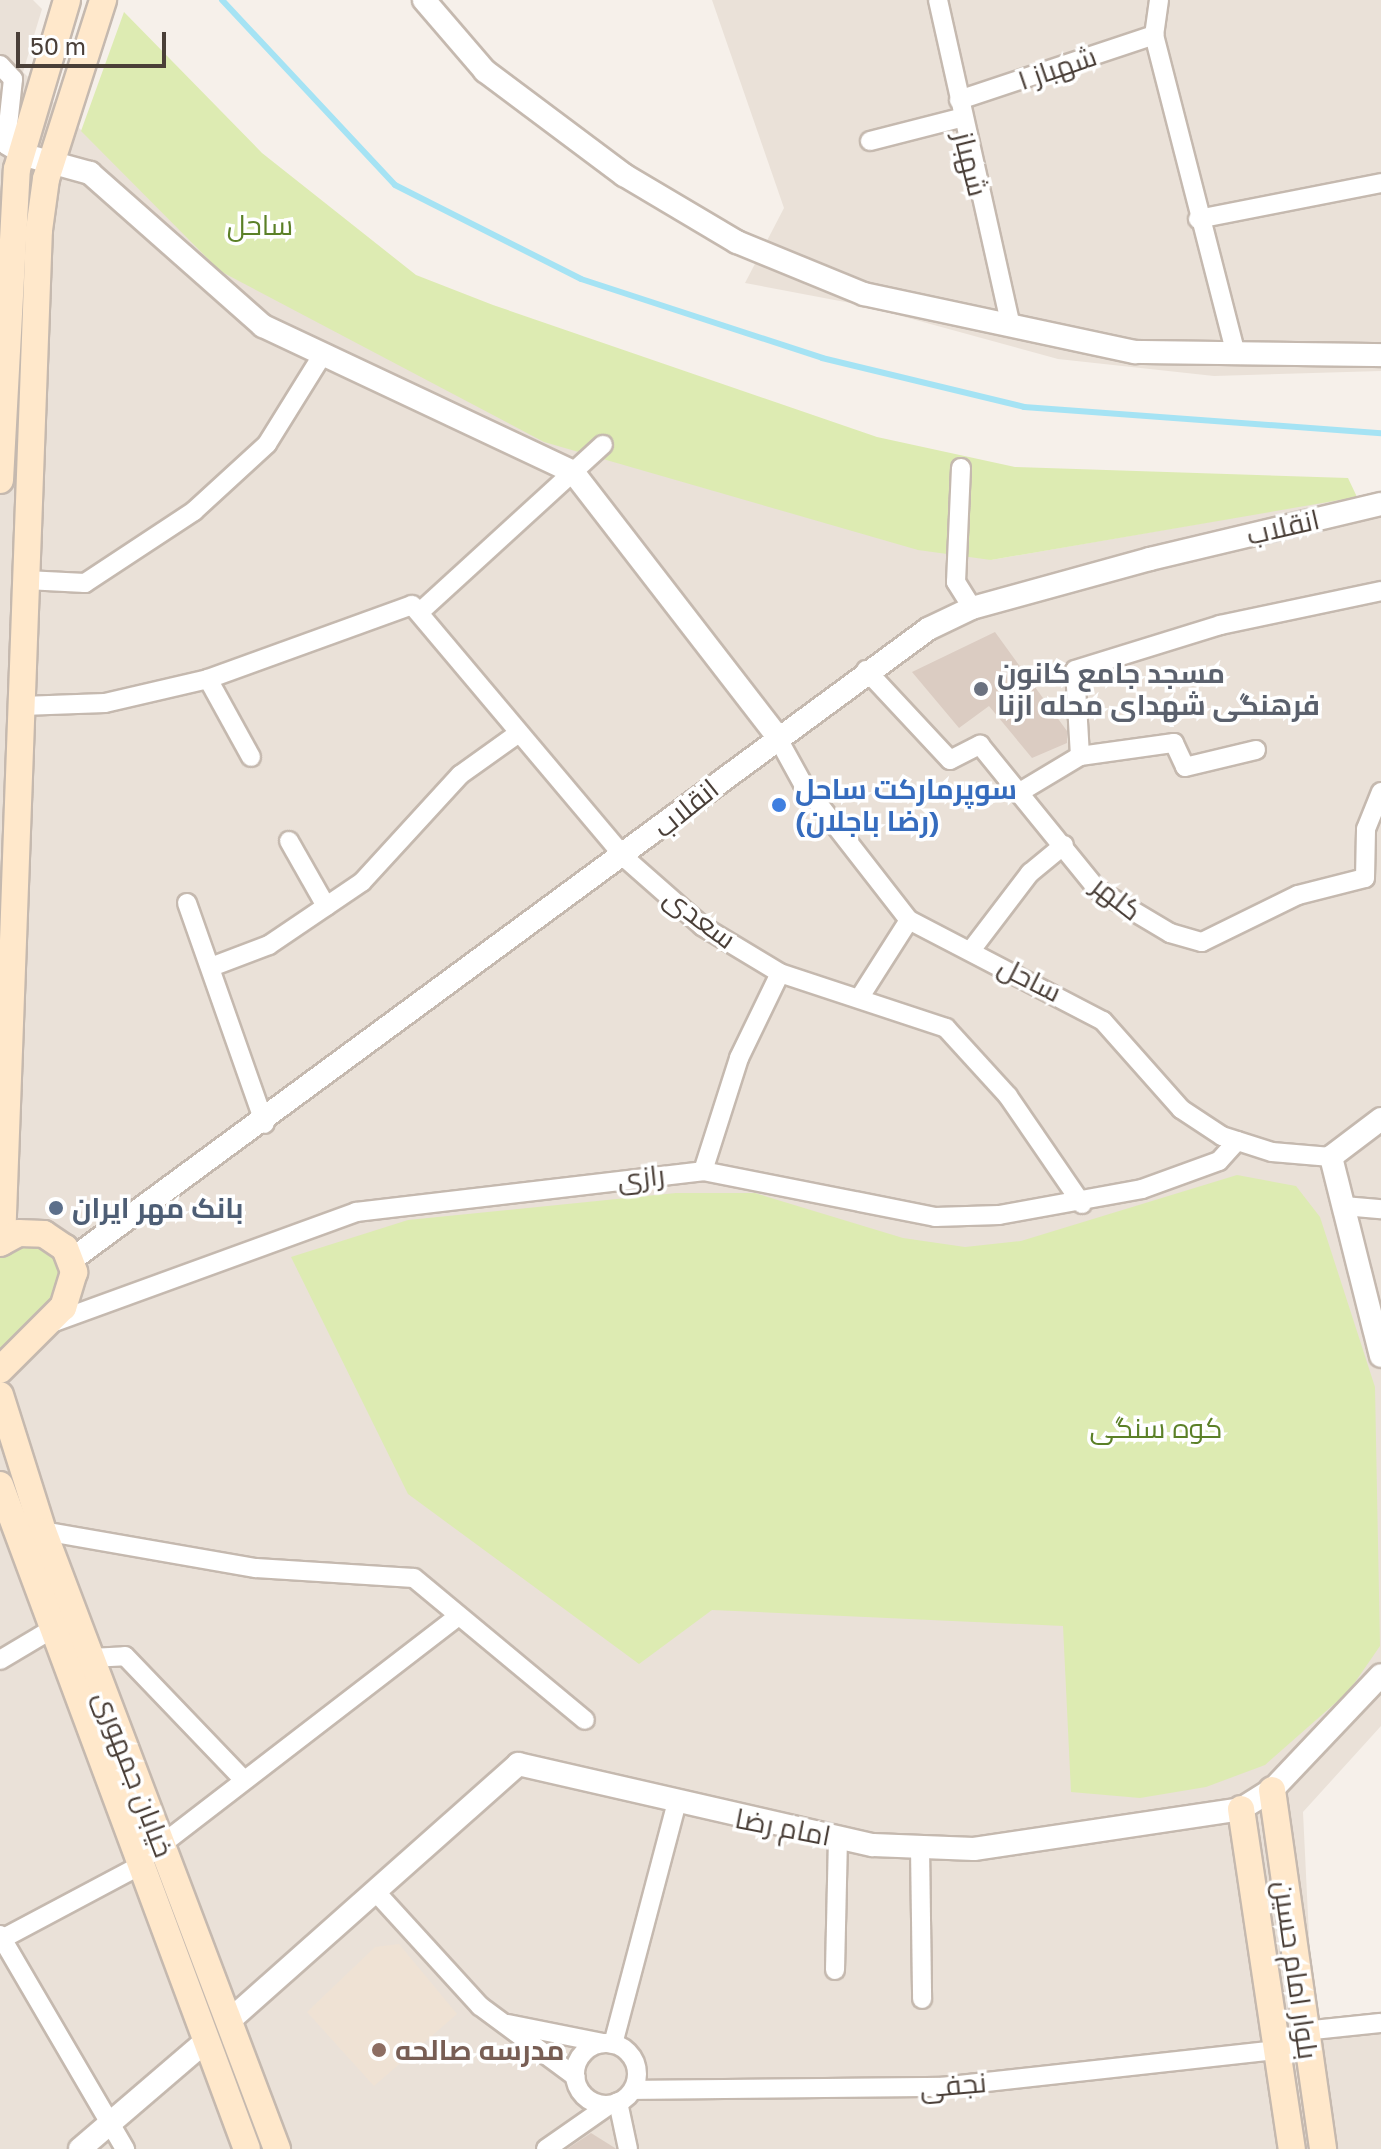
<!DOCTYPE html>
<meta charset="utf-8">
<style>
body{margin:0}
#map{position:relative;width:1381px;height:2149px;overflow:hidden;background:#f6f0ea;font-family:"Golos Text",Cairo,sans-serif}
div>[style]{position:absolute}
.residential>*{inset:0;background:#eae1d8}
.education>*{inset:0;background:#efe2d4}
.green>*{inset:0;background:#ddebb2}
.stream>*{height:6px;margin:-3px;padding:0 3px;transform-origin:3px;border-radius:3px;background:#a5e3f4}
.building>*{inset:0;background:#dbccc2}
.roads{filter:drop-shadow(2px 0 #c5b9af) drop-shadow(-2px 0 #c5b9af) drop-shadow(0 2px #c5b9af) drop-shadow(0 -2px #c5b9af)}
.minor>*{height:18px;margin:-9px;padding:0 9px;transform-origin:9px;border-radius:9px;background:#fff}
.minor>.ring{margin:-9px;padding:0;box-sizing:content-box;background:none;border:18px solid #fff;border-radius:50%}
.tertiary>*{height:22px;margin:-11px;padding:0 11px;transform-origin:11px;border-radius:11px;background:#fff}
.secondary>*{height:26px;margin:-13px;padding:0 13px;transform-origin:13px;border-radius:13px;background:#ffe8cb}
.dots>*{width:22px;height:22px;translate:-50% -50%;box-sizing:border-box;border:4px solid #fff;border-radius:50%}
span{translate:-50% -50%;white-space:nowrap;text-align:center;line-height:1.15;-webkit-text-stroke:7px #fff;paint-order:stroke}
.street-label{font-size:28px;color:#4a3f38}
.park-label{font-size:28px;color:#5b8027}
.worship-label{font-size:28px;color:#5b616d;font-weight:700}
.left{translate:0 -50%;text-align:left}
.shop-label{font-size:28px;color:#366cbe;font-weight:700}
.service-label{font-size:28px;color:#4e5e75;font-weight:700}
.education-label{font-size:28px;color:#785e54;font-weight:700}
.scale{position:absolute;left:16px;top:32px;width:150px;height:36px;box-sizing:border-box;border:4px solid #4a3f38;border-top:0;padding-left:10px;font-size:24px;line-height:28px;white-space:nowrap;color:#4a3f38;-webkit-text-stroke:6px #fff;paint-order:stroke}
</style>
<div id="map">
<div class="residential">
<i style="clip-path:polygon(0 0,33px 0,42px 9px,23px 72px,111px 160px,991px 560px,1381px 492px,1381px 1726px,1303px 1812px,1313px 2020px,1381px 2013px,1381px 2149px,0 2149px)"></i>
<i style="clip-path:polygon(712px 0,1381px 0,1381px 371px,1214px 376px,1058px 359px,861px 305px,745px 283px,784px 208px)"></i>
</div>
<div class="education">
<i style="clip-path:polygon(399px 1944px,457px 2014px,374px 2086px,307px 2012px,375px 1947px)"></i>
</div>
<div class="green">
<i style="clip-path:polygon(124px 12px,262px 153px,416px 275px,493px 305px,877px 437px,1015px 467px,1348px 478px,1357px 497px,991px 560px,918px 550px,544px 442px,220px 271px,81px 131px)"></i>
<i style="clip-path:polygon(1237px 1175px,1296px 1186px,1320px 1217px,1375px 1387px,1380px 1646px,1349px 1691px,1265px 1765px,1206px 1787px,1140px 1798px,1071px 1792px,1063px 1626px,712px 1610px,639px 1664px,408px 1494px,291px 1257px,408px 1220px,676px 1193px,755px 1193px,903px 1238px,965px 1247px,1021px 1241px)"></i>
<i style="clip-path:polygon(21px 1243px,49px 1248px,61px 1263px,60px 1292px,0 1357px,0 1258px)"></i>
</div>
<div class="stream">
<i style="left:222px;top:0;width:253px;rotate:46.9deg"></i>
<i style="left:395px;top:185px;width:208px;rotate:26.8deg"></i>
<i style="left:581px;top:279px;width:254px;rotate:18.1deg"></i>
<i style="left:822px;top:358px;width:208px;rotate:13.6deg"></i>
<i style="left:1024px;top:407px;width:358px;rotate:4.2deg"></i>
</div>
<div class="building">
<i style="clip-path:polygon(995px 632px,1067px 731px,1067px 743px,1032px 758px,989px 706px,959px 728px,912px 672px)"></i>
<i style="clip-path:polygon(591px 2133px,615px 2148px,616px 2149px,567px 2149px)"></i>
</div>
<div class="roads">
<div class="minor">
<i style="left:938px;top:0;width:334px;rotate:77.4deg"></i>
<i style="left:1159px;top:0;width:35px;rotate:98deg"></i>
<i style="left:1154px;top:35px;width:329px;rotate:75.6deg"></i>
<i style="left:0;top:65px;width:19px;rotate:47deg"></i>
<i style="left:13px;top:79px;width:66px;rotate:96.1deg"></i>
<i style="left:6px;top:145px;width:17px;rotate:31deg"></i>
<i style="left:959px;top:100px;width:206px;rotate:-18.4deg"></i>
<i style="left:870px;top:141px;width:93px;rotate:-14.3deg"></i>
<i style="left:1198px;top:219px;width:187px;rotate:-11.1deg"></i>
<i style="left:961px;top:468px;width:114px;rotate:92.5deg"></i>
<i style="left:956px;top:582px;width:31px;rotate:58deg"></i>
<i style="left:26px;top:580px;width:59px;rotate:2.9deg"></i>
<i style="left:85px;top:583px;width:131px;rotate:-33.4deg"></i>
<i style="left:194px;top:511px;width:99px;rotate:-42.5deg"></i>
<i style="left:267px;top:444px;width:100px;rotate:-58.1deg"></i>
<i style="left:422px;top:610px;width:245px;rotate:-42.4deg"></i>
<i style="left:866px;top:670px;width:123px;rotate:47deg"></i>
<i style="left:950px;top:760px;width:34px;rotate:-27deg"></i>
<i style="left:980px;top:745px;width:187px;rotate:50.9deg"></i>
<i style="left:1098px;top:890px;width:84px;rotate:30.8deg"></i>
<i style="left:1170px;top:933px;width:33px;rotate:16deg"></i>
<i style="left:1202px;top:942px;width:107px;rotate:-26.1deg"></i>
<i style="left:1298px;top:895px;width:69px;rotate:-14.2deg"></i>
<i style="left:208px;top:679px;width:89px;rotate:61.1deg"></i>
<i style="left:22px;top:706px;width:83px;rotate:-2.1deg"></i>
<i style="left:105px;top:703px;width:106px;rotate:-13.1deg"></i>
<i style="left:208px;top:679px;width:217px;rotate:-19.9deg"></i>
<i style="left:412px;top:605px;width:331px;rotate:49.9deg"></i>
<i style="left:625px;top:858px;width:103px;rotate:41.4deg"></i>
<i style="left:702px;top:926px;width:91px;rotate:31.1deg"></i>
<i style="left:776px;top:735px;width:56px;rotate:61.1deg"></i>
<i style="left:803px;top:784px;width:172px;rotate:52.1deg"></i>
<i style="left:909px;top:920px;width:219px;rotate:27.5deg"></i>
<i style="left:1103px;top:1021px;width:118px;rotate:48.4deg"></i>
<i style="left:1181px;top:1109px;width:49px;rotate:33.4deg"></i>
<i style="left:1222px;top:1136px;width:52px;rotate:17.7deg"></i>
<i style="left:1272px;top:1152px;width:59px;rotate:4.8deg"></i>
<i style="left:1080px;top:756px;width:86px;rotate:-93.3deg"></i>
<i style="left:1075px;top:670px;width:152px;rotate:-17.2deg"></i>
<i style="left:1220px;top:625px;width:165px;rotate:-11.9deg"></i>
<i style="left:1020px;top:792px;width:70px;rotate:-31deg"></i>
<i style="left:1080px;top:756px;width:95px;rotate:-7.9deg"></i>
<i style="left:1174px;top:743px;width:26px;rotate:65deg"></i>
<i style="left:1185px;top:767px;width:73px;rotate:-13.5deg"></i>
<i style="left:289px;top:841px;width:75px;rotate:60.4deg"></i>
<i style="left:1365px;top:878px;width:49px;rotate:-88.8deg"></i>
<i style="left:1366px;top:829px;width:40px;rotate:-68deg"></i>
<i style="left:187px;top:903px;width:234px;rotate:70.6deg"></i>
<i style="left:972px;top:949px;width:96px;rotate:-52.7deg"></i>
<i style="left:1030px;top:873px;width:44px;rotate:-39.5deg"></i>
<i style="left:211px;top:967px;width:62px;rotate:-20.8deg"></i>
<i style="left:269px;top:945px;width:112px;rotate:-34.1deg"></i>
<i style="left:362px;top:882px;width:145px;rotate:-47.5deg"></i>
<i style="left:460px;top:775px;width:69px;rotate:-35.5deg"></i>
<i style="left:860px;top:997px;width:91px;rotate:-57.5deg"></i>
<i style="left:703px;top:1171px;width:119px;rotate:-72.3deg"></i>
<i style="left:739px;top:1058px;width:94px;rotate:-64.2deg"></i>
<i style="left:780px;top:973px;width:175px;rotate:18.3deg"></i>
<i style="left:946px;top:1028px;width:92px;rotate:47.6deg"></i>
<i style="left:1008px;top:1096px;width:131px;rotate:55.6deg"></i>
<i style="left:1344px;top:1206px;width:37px;rotate:5deg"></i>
<i style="left:49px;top:1324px;width:327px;rotate:-20deg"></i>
<i style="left:356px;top:1212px;width:349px;rotate:-6.7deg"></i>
<i style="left:703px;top:1171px;width:237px;rotate:11.2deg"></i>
<i style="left:935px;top:1217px;width:64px;rotate:-1.8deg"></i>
<i style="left:999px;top:1215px;width:145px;rotate:-10.3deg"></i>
<i style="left:1142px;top:1189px;width:82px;rotate:-20deg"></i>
<i style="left:1219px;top:1161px;width:27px;rotate:-48deg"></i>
<i style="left:43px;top:1531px;width:216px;rotate:9.9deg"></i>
<i style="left:256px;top:1568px;width:158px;rotate:3.6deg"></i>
<i style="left:414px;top:1578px;width:222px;rotate:39.7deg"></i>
<i style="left:90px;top:1658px;width:35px;rotate:-3deg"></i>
<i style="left:125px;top:1656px;width:169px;rotate:46.2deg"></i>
<i style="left:0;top:1660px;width:61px;rotate:-30.8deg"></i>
<i style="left:161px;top:1845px;width:374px;rotate:-37.6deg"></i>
<i style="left:920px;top:1847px;width:152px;rotate:89.2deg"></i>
<i style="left:375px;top:1891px;width:156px;rotate:47.6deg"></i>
<i style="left:480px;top:2006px;width:119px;rotate:36.5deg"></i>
<i style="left:0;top:1935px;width:248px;rotate:59.7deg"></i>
<i style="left:0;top:1940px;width:160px;rotate:-28deg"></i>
<i style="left:835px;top:1970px;width:132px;rotate:-88.7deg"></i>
<i style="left:508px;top:2024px;width:97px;rotate:11.3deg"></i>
<i style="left:1303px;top:2031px;width:78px;rotate:-5.9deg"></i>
<i class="ring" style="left:575px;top:2043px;width:44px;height:44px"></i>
<i style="left:613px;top:2044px;width:246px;rotate:-75.2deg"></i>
<i style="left:633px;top:2090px;width:308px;rotate:-0.6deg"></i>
<i style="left:941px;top:2087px;width:366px;rotate:-6.3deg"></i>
<i style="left:618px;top:2102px;width:48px;rotate:78deg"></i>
<i style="left:546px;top:2149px;width:77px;rotate:-34.9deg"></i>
</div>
<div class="tertiary">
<i style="left:424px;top:0;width:94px;rotate:49.3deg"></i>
<i style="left:485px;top:71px;width:174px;rotate:36.8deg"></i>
<i style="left:624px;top:175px;width:131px;rotate:30.7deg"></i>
<i style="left:737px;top:242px;width:137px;rotate:22.3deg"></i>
<i style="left:864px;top:294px;width:277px;rotate:12.1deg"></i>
<i style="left:1135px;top:352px;width:246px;rotate:0.7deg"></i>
<i style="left:21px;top:154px;width:72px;rotate:15.4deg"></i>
<i style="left:90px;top:173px;width:231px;rotate:41.5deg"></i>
<i style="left:263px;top:326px;width:343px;rotate:25.2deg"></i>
<i style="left:573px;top:472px;width:332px;rotate:52.3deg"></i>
<i style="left:1381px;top:1119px;width:63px;rotate:142.8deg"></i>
<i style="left:1331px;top:1157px;width:205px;rotate:75.9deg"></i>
<i style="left:71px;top:1260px;width:1064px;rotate:-36.36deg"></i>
<i style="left:928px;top:629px;width:49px;rotate:-25.5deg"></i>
<i style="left:972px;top:608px;width:185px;rotate:-15.4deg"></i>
<i style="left:1150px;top:559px;width:237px;rotate:-13.4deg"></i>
<i style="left:229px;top:2021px;width:387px;rotate:-41.6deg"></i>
<i style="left:518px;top:1764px;width:364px;rotate:12.9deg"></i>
<i style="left:873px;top:1845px;width:101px;rotate:2.3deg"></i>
<i style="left:974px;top:1849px;width:270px;rotate:-8.5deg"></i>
<i style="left:1241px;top:1809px;width:36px;rotate:-32deg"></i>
<i style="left:1272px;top:1790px;width:158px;rotate:-46.5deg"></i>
<i style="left:80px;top:2149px;width:165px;rotate:-40.6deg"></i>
</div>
<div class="secondary">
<i style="left:0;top:480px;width:311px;rotate:-86.9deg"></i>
<i style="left:17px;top:169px;width:176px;rotate:-73.5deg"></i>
<i style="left:2px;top:1242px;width:1013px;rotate:-87.91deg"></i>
<i style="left:39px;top:230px;width:51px;rotate:-82.2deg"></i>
<i style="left:46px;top:179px;width:188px;rotate:-72.3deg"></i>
<i style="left:0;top:1243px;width:21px;rotate:-28deg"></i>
<i style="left:19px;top:1233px;width:25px;rotate:2deg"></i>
<i style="left:44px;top:1234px;width:25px;rotate:34deg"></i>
<i style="left:65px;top:1248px;width:26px;rotate:69deg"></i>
<i style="left:74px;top:1272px;width:37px;rotate:107deg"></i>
<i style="left:63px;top:1307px;width:89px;rotate:135deg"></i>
<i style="left:0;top:1395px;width:143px;rotate:72.5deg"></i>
<i style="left:43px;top:1531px;width:661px;rotate:69.26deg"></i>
<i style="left:0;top:1485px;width:708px;rotate:69.6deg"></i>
<i style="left:1272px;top:1790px;width:363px;rotate:81.9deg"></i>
<i style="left:1241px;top:1809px;width:344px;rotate:81.5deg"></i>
</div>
</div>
<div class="dots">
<i style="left:981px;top:689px;background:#6b7280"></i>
<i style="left:779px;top:805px;background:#3f7fe0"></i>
<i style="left:56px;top:1208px;background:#5c6f8a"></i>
<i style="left:379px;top:2050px;background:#8d6e63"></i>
</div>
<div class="street-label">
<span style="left:1057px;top:68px;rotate:-19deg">شهباز ۱</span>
<span style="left:971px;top:164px;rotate:76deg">شهباز</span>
<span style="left:1283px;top:527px;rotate:-13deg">انقلاب</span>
<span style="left:686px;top:808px;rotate:-39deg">انقلاب</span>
<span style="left:1117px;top:898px;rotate:38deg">کلهر</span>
<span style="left:700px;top:918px;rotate:37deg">سعدی</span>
<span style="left:1030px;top:979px;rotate:27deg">ساحل</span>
<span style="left:641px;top:1177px;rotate:-6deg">رازی</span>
<span style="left:134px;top:1774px;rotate:69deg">خیابان جمهوری</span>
<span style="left:783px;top:1827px;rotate:11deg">امام رضا</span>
<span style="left:1296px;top:1970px;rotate:82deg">بلوار امام حسین</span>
<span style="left:953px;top:2085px;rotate:-5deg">نجفی</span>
</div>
<div class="park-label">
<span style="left:260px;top:225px">ساحل</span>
<span style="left:1156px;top:1428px">کوه سنگی</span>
</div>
<div class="worship-label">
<span class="left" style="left:997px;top:689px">مسجد جامع کانون<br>فرهنگی شهدای محله ازنا</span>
</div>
<div class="shop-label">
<span class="left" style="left:795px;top:805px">سوپرمارکت ساحل<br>(رضا باجلان)</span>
</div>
<div class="service-label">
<span class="left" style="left:72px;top:1208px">بانک مهر ایران</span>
</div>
<div class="education-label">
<span class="left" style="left:395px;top:2050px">مدرسه صالحه</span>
</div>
<div class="scale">50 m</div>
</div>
